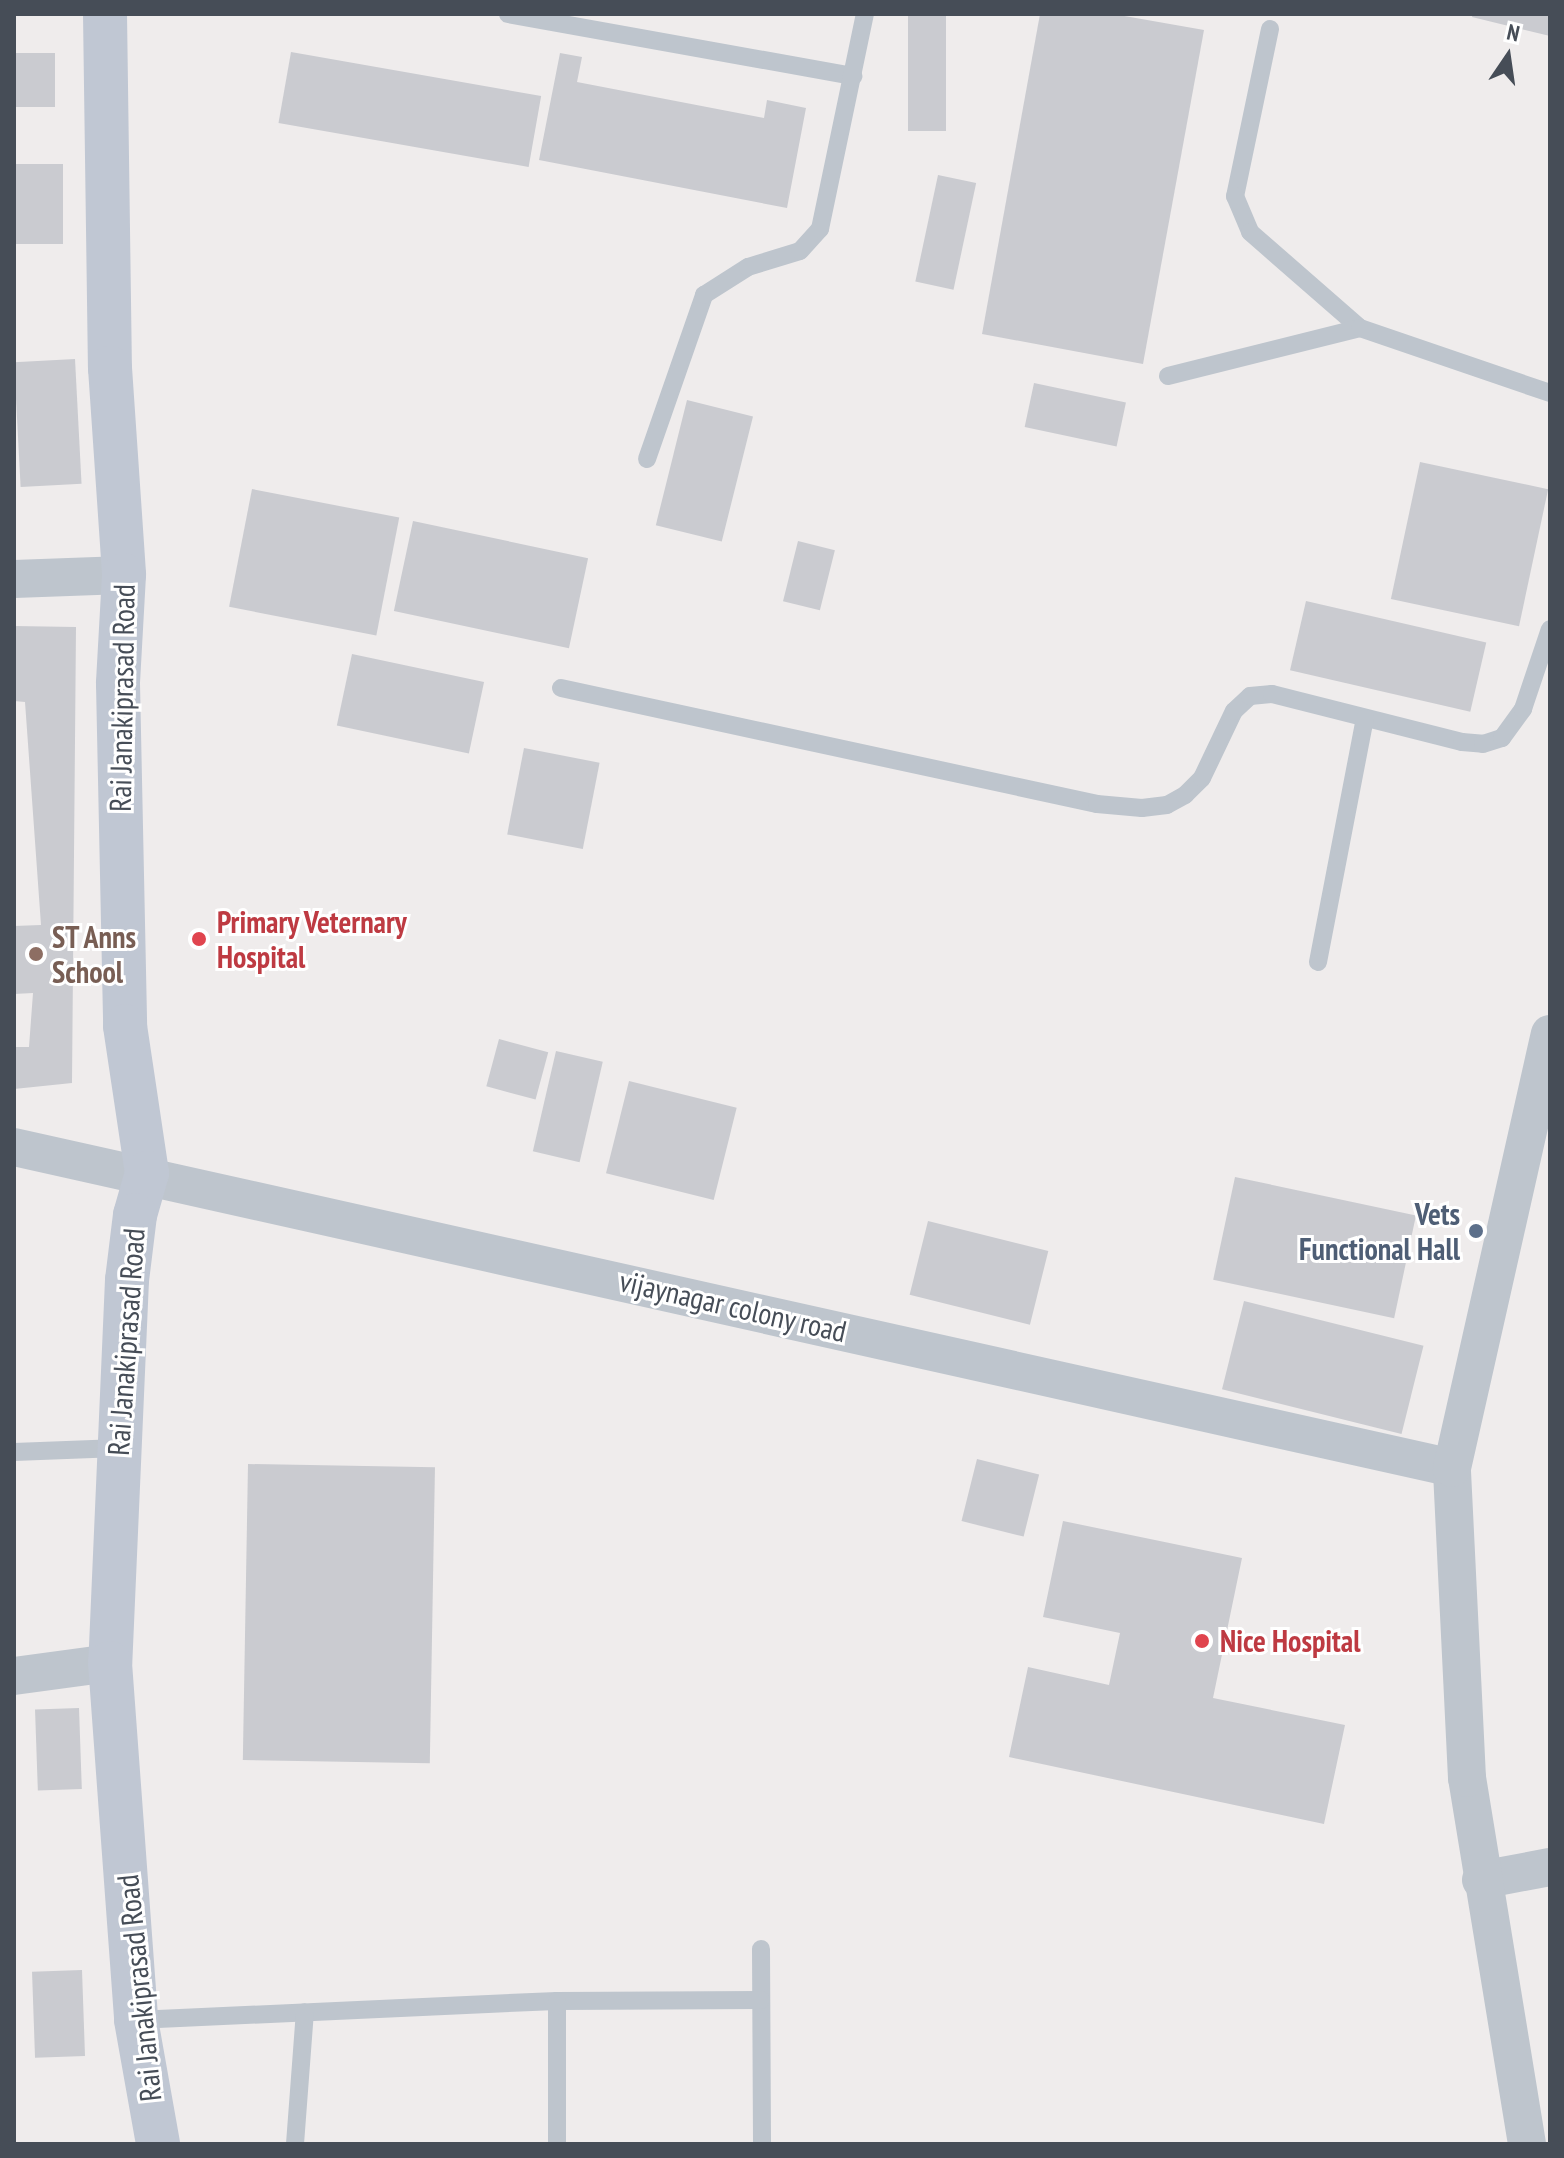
<!DOCTYPE html>
<style>
body{margin:0}
#map{position:relative;width:1564px;height:2158px;overflow:hidden;background:#efecec;font-family:"PT Sans Narrow",sans-serif}
div>[style]{position:absolute}
.building>*{inset:0;background:#cacbd0;transform-origin:0 0}
.service>*{height:18px;margin:-9px;padding:0 9px;transform-origin:9px;border-radius:9px;background:#bec5cd}
.minor>*{height:38px;margin:-19px;padding:0 19px;transform-origin:19px;border-radius:19px;background:#bec5cd}
.secondary>*{height:44px;margin:-22px;padding:0 22px;transform-origin:22px;border-radius:22px;background:#c0c7d3}
.dots>*{width:22px;height:22px;translate:-50% -50%;box-sizing:border-box;border:4px solid #fff;border-radius:50%}
span{translate:-50% -50%;white-space:nowrap;text-align:center;line-height:1.15;-webkit-text-stroke:6px #fff;paint-order:stroke}
.street-label{font-size:30px;color:#464d57}
.health-label{font-size:30px;color:#be3a42;font-weight:700}
.left{translate:0 -50%;text-align:left}
.education-label{font-size:30px;color:#785e54;font-weight:700}
.service-label{font-size:30px;color:#4e5e75;font-weight:700}
.right{translate:-100% -50%;text-align:right}
.frame{position:absolute;inset:0;border:16px solid #464d57;pointer-events:none}
.north{position:absolute;left:1468px;top:16px;width:80px;height:80px;-webkit-text-stroke:6px #fff;paint-order:stroke;rotate:13deg;font-size:22px;font-weight:700;line-height:32px;text-align:center;color:#464d57}
.north::after{content:'';display:block;margin:auto;width:28px;height:36px;background:#464d57;clip-path:polygon(50% 0,100% 100%,50% 72%,0 100%)}
</style>
<div id="map">
<div class="building">
<i style="left:908px;top:14px;width:38px;height:117px"></i>
<i style="clip-path:polygon(1040px 14px,1113px 14px,1204px 30px,1143px 364px,982px 334px)"></i>
<i style="clip-path:polygon(1473px 14px,1550px 14px,1550px 36px,1472px 17px)"></i>
<i style="left:291px;top:52px;width:254px;height:72px;rotate:10deg"></i>
<i style="left:14px;top:53px;width:41px;height:54px"></i>
<i style="clip-path:polygon(560px 53px,582px 57px,577px 82px,764px 118px,767px 100px,806px 108px,787px 208px,539px 160px)"></i>
<i style="left:14px;top:164px;width:49px;height:80px"></i>
<i style="left:938px;top:175px;width:39px;height:109px;rotate:12deg"></i>
<i style="left:75px;top:359px;width:125px;height:61px;rotate:87deg"></i>
<i style="left:1034px;top:383px;width:94px;height:45px;rotate:12deg"></i>
<i style="left:687px;top:400px;width:68px;height:129px;rotate:14deg"></i>
<i style="left:1420px;top:462px;width:131px;height:140px;rotate:12deg"></i>
<i style="left:252px;top:489px;width:150px;height:120px;rotate:11deg"></i>
<i style="left:413px;top:521px;width:179px;height:92px;rotate:12deg"></i>
<i style="left:798px;top:541px;width:38px;height:62px;rotate:14deg"></i>
<i style="left:1306px;top:601px;width:185px;height:71px;rotate:13deg"></i>
<i style="clip-path:polygon(14px 626px,76px 627px,72px 1083px,14px 1089px,14px 1047px,29px 1047px,33px 993px,14px 994px,14px 926px,41px 925px,25px 702px,14px 701px)"></i>
<i style="left:352px;top:654px;width:135px;height:73px;rotate:12deg"></i>
<i style="left:524px;top:748px;width:77px;height:88px;rotate:11deg"></i>
<i style="left:499px;top:1039px;width:51px;height:49px;rotate:15deg"></i>
<i style="left:556px;top:1051px;width:48px;height:103px;rotate:13deg"></i>
<i style="left:629px;top:1081px;width:111px;height:95px;rotate:14deg"></i>
<i style="left:1235px;top:1177px;width:185px;height:105px;rotate:12deg"></i>
<i style="left:928px;top:1221px;width:124px;height:76px;rotate:14deg"></i>
<i style="left:1244px;top:1301px;width:185px;height:91px;rotate:14deg"></i>
<i style="left:977px;top:1459px;width:64px;height:64px;rotate:14deg"></i>
<i style="left:248px;top:1464px;width:187px;height:296px;rotate:1deg"></i>
<i style="clip-path:polygon(1063px 1521px,1242px 1558px,1213px 1698px,1345px 1725px,1324px 1824px,1009px 1757px,1028px 1667px,1109px 1685px,1120px 1633px,1043px 1617px)"></i>
<i style="left:79px;top:1708px;width:81px;height:44px;rotate:88deg"></i>
<i style="left:82px;top:1970px;width:86px;height:50px;rotate:88deg"></i>
</div>
<div class="service">
<i style="left:508px;top:14px;width:351px;rotate:10.2deg"></i>
<i style="left:1270px;top:29px;width:171px;rotate:101.8deg"></i>
<i style="left:1235px;top:196px;width:39px;rotate:67deg"></i>
<i style="left:1250px;top:232px;width:146px;rotate:41.1deg"></i>
<i style="left:1168px;top:376px;width:198px;rotate:-14deg"></i>
<i style="left:1360px;top:328px;width:201px;rotate:18.9deg"></i>
<i style="left:647px;top:459px;width:174px;rotate:-70.8deg"></i>
<i style="left:704px;top:295px;width:52px;rotate:-32.5deg"></i>
<i style="left:748px;top:267px;width:54px;rotate:-17.1deg"></i>
<i style="left:800px;top:251px;width:30px;rotate:-48deg"></i>
<i style="left:820px;top:229px;width:220px;rotate:-78.2deg"></i>
<i style="left:561px;top:688px;width:548px;rotate:12.21deg"></i>
<i style="left:1097px;top:804px;width:45px;rotate:5.1deg"></i>
<i style="left:1142px;top:808px;width:25px;rotate:-7deg"></i>
<i style="left:1167px;top:805px;width:21px;rotate:-29deg"></i>
<i style="left:1185px;top:795px;width:24px;rotate:-45deg"></i>
<i style="left:1202px;top:778px;width:74px;rotate:-64.5deg"></i>
<i style="left:1234px;top:711px;width:22px;rotate:-43deg"></i>
<i style="left:1250px;top:696px;width:22px;rotate:-5deg"></i>
<i style="left:1272px;top:694px;width:196px;rotate:14.2deg"></i>
<i style="left:1462px;top:742px;width:21px;rotate:5deg"></i>
<i style="left:1483px;top:744px;width:20px;rotate:-18deg"></i>
<i style="left:1502px;top:738px;width:36px;rotate:-54deg"></i>
<i style="left:1523px;top:709px;width:84px;rotate:-71.4deg"></i>
<i style="left:1318px;top:962px;width:248px;rotate:-79.1deg"></i>
<i style="left:14px;top:1452px;width:105px;rotate:-2.2deg"></i>
<i style="left:761px;top:1949px;width:195px;rotate:89.7deg"></i>
<i style="left:136px;top:2020px;width:421px;rotate:-2.6deg"></i>
<i style="left:557px;top:2001px;width:204px;rotate:-0.3deg"></i>
<i style="left:295px;top:2144px;width:132px;rotate:-85.7deg"></i>
<i style="left:557px;top:2144px;width:143px;rotate:-90deg"></i>
</div>
<div class="minor">
<i style="left:14px;top:579px;width:110px;rotate:-2.1deg"></i>
<i style="left:14px;top:1147px;width:1473px;rotate:12.58deg"></i>
<i style="left:14px;top:1676px;width:97px;rotate:-7.7deg"></i>
<i style="left:1481px;top:1880px;width:70px;rotate:-10.7deg"></i>
<i style="left:1527px;top:2144px;width:371px;rotate:-99.3deg"></i>
<i style="left:1467px;top:1778px;width:310px;rotate:-92.8deg"></i>
<i style="left:1452px;top:1468px;width:445px;rotate:-77.3deg"></i>
</div>
<div class="secondary">
<i style="left:105px;top:14px;width:354px;rotate:89.2deg"></i>
<i style="left:110px;top:368px;width:207px;rotate:86.1deg"></i>
<i style="left:124px;top:575px;width:109px;rotate:93.2deg"></i>
<i style="left:118px;top:684px;width:342px;rotate:88.8deg"></i>
<i style="left:125px;top:1026px;width:149px;rotate:81.5deg"></i>
<i style="left:147px;top:1173px;width:44px;rotate:105.9deg"></i>
<i style="left:135px;top:1215px;width:65px;rotate:97deg"></i>
<i style="left:127px;top:1280px;width:383px;rotate:92.5deg"></i>
<i style="left:110px;top:1663px;width:358px;rotate:85.8deg"></i>
<i style="left:136px;top:2020px;width:126px;rotate:79.9deg"></i>
</div>
<div class="dots">
<i style="left:199px;top:939px;background:#e0444e"></i>
<i style="left:36px;top:954px;background:#8d6e63"></i>
<i style="left:1476px;top:1231px;background:#5c6f8a"></i>
<i style="left:1202px;top:1641px;background:#e0444e"></i>
</div>
<div class="street-label">
<span style="left:122px;top:698px;rotate:-89deg">Rai Janakiprasad Road</span>
<span style="left:733px;top:1306px;rotate:13deg">vijaynagar colony road</span>
<span style="left:126px;top:1342px;rotate:-86deg">Rai Janakiprasad Road</span>
<span style="left:139px;top:1988px;rotate:-96deg">Rai Janakiprasad Road</span>
</div>
<div class="health-label">
<span class="left" style="left:217px;top:939px">Primary Veternary<br>Hospital</span>
<span class="left" style="left:1220px;top:1641px">Nice Hospital</span>
</div>
<div class="education-label">
<span class="left" style="left:52px;top:954px">ST Anns<br>School</span>
</div>
<div class="service-label">
<span class="right" style="left:1460px;top:1231px">Vets<br>Functional Hall</span>
</div>
<div class="frame"></div>
<div class="north">N</div>
</div>
